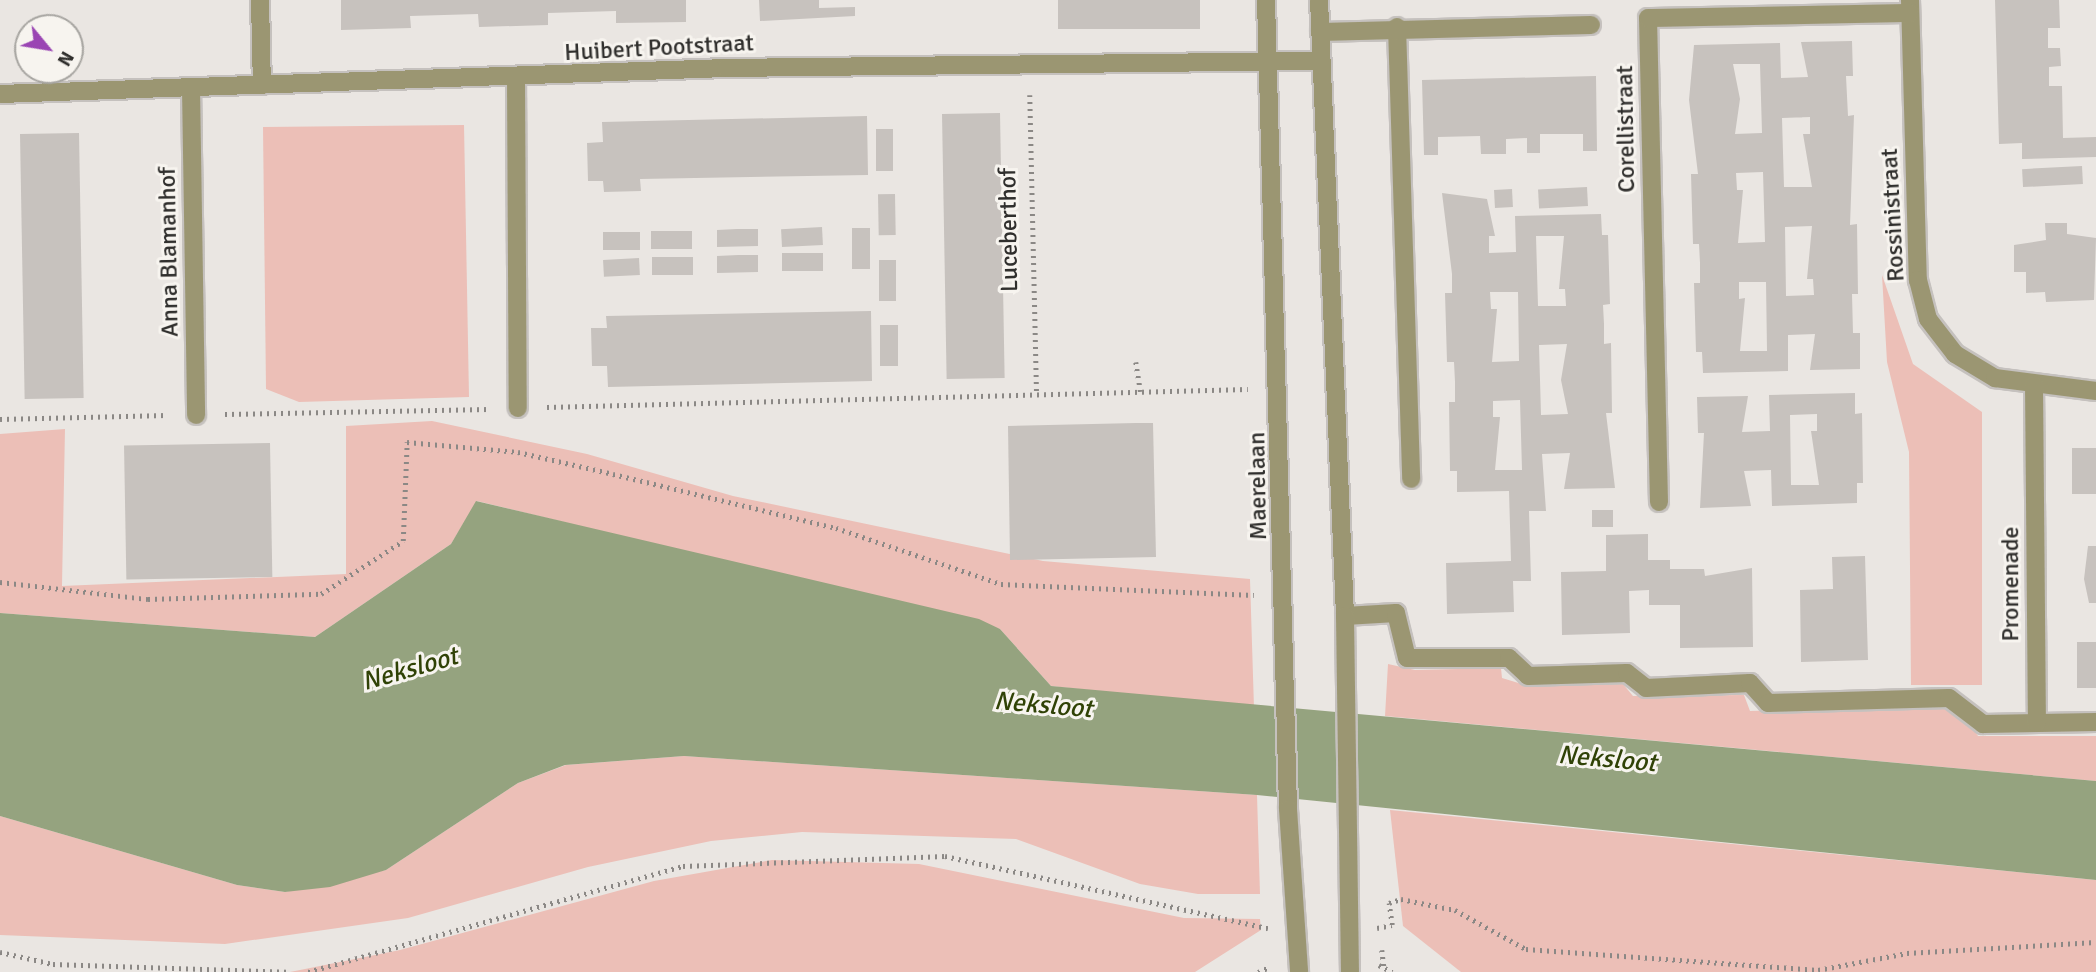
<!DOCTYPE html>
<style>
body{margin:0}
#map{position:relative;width:2096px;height:972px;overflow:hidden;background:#eae6e2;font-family:Signika,sans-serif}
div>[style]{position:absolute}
.green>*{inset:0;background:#ecbfb7}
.water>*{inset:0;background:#95a37f}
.building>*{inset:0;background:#c7c2be;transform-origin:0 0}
.path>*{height:4.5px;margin-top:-2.25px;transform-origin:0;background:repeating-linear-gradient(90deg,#8b8885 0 2px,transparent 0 7px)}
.roads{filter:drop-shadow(2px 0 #c5c1be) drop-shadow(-2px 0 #c5c1be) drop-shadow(0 2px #c5c1be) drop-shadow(0 -2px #c5c1be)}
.pedestrian>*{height:18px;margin:-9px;padding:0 9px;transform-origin:9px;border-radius:9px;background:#9b9672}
.minor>*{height:18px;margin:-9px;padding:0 9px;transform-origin:9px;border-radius:9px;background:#9b9672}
.tertiary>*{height:18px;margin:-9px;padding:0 9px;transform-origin:9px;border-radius:9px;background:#9b9672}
span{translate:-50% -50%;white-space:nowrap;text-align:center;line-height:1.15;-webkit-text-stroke:6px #f7f4ef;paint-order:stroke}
.street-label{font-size:24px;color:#302f2d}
.water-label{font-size:26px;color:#304206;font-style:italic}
.north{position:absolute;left:14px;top:14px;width:70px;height:70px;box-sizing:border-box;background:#f7f4ef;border:2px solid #a7a5a1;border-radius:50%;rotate:120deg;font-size:19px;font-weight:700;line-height:28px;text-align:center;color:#302f2d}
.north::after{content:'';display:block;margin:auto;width:24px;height:32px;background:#9a45b3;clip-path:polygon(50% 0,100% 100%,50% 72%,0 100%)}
</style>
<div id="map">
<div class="green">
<i style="clip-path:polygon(464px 125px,469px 397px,299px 402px,266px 389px,263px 127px)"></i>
<i style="clip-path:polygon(1882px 275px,1913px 364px,1982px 412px,1982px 685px,1911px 685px,1909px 452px,1887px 362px)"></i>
<i style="clip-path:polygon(432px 421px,587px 454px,733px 496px,1043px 561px,1250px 579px,1254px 708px,1051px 686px,1000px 629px,477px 501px,451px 544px,315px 637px,0 613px,0 434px,65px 429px,62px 586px,346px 574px,346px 426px)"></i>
<i style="clip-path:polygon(1388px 664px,1415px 670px,1501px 668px,1502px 678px,1525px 685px,1623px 684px,1633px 696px,1744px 695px,1750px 711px,1958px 706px,1978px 736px,2096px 736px,2096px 781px,1385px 716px)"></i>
<i style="clip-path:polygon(684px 756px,1257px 795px,1260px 894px,1198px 894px,1140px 884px,1016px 839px,802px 832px,711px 841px,588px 867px,408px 918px,225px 944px,0 935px,0 816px,237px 885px,285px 892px,386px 870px,518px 783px,566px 765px)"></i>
<i style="clip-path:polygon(1390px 810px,2096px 880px,2096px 972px,1461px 972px,1403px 926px)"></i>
<i style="clip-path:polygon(772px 860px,919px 864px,1184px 918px,1260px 919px,1261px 930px,1195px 972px,290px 972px,400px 950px,654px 881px)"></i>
</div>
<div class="water">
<i style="clip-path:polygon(476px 501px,979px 619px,1000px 629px,1051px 686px,2096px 781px,2096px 880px,1257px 795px,684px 756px,565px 765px,518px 783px,386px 870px,330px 887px,285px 892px,237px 885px,0 816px,0 613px,315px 637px,451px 544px)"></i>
</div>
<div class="building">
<i style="clip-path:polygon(341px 0,686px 0,686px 22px,616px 23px,616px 11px,548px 13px,548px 25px,479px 27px,478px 14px,410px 16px,411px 28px,341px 30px)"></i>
<i style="clip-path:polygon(759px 0,819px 0,819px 8px,855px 7px,855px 16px,760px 21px)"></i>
<i style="left:1058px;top:0;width:142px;height:29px"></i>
<i style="clip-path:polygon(1995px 0,2059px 0,2060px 28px,2048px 28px,2048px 48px,2060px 48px,2061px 66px,2049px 67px,2049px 86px,2062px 86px,2063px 138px,2096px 137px,2096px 157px,2022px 159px,2022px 143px,1999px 144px)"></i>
<i style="clip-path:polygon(evenodd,1852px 41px,1853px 76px,1846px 76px,1848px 116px,1854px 115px,1850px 225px,1857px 224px,1858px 294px,1852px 294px,1853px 333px,1860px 333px,1860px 369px,1810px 370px,1815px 334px,1788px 335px,1788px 371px,1703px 373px,1702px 352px,1696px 352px,1694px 283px,1700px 283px,1700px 263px,1699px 244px,1693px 244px,1691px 174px,1698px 174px,1689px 100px,1694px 45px,1780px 43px,1781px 78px,1808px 77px,1801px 42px,1852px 41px,1733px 64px,1760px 64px,1762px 133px,1735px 134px,1740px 99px,1733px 64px,1852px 41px,1810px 117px,1810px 134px,1803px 134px,1812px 187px,1784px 187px,1782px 118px,1810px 117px,1852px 41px,1763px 172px,1765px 242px,1738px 243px,1743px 190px,1737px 190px,1736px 173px,1763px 172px,1852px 41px,1812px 226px,1807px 279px,1813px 279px,1814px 295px,1786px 296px,1785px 227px,1812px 226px,1852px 41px,1739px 282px,1766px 282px,1767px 351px,1740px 351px,1745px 298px,1739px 299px,1739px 282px)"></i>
<i style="clip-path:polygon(1596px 76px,1597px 151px,1583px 151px,1583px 134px,1540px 134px,1540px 153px,1527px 153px,1527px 138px,1506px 139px,1506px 154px,1481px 154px,1480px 136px,1438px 137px,1438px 155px,1424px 155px,1422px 80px)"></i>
<i style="left:1000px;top:113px;width:265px;height:58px;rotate:89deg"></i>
<i style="clip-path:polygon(867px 116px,868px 175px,640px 179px,641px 191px,604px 192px,603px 181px,588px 181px,587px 143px,603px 142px,602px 122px)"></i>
<i style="left:876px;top:129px;width:17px;height:42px"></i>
<i style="left:79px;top:133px;width:265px;height:59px;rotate:89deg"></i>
<i style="left:2082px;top:166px;width:18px;height:60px;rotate:87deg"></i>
<i style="left:1587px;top:187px;width:19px;height:49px;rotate:87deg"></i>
<i style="left:1512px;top:189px;width:18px;height:18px;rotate:87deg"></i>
<i style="clip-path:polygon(evenodd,1442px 193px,1487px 199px,1495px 236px,1489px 236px,1489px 253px,1516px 252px,1515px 216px,1601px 214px,1602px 235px,1608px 235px,1610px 304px,1603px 305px,1604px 324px,1604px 344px,1611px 343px,1612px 413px,1606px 413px,1615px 488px,1564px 489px,1570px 453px,1542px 454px,1546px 511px,1529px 511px,1531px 581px,1513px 581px,1514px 612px,1447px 614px,1446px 563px,1511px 561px,1509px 491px,1457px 492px,1457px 471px,1450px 471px,1449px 402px,1455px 402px,1455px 382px,1454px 362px,1447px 362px,1445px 293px,1452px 293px,1452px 274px,1442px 193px,1536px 236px,1564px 236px,1559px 289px,1565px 289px,1566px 306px,1538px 306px,1536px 236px,1442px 193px,1490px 292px,1518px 292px,1519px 361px,1492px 362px,1497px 309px,1491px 309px,1490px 292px,1442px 193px,1567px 344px,1561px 380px,1568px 414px,1541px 415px,1539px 345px,1567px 344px,1442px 193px,1520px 400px,1522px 470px,1495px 470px,1500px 417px,1493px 417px,1493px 401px,1520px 400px)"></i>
<i style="left:895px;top:194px;width:41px;height:17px;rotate:89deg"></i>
<i style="clip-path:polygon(2045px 223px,2067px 223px,2067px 234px,2096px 238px,2094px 300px,2046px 302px,2045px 292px,2026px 293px,2026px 272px,2014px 272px,2014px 245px,2046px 240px)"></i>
<i style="left:822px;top:227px;width:18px;height:41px;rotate:87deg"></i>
<i style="left:852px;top:228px;width:18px;height:41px"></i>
<i style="clip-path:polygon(737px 229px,758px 229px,758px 246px,717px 247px,717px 230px)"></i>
<i style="left:651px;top:231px;width:41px;height:18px"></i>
<i style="left:603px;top:232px;width:37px;height:18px"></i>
<i style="left:823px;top:253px;width:18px;height:41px;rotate:90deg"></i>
<i style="clip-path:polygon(738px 255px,758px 255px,758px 272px,717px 273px,717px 256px)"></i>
<i style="left:652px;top:257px;width:41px;height:18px"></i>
<i style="left:639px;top:258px;width:17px;height:36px;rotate:87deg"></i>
<i style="left:879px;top:260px;width:17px;height:41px"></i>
<i style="clip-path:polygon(871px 311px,872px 381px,608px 387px,607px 366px,592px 366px,591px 328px,607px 328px,606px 316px)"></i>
<i style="left:880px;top:325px;width:18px;height:41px"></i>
<i style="clip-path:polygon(evenodd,1855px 393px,1855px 414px,1862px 413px,1863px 483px,1857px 483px,1857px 503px,1772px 506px,1771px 470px,1744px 471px,1751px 506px,1700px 508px,1704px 433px,1698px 433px,1697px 397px,1748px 396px,1742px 432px,1770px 431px,1769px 395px,1855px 393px,1817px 414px,1817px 431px,1811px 431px,1819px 485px,1791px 485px,1790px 415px,1817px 414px)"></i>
<i style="clip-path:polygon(1136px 423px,1153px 423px,1156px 557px,1010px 560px,1008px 426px)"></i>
<i style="left:270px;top:443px;width:134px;height:146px;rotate:89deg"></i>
<i style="left:2096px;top:448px;width:46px;height:24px;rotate:90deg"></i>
<i style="left:1592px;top:510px;width:21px;height:17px"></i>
<i style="clip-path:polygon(1648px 534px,1648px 560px,1670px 560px,1670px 569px,1704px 569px,1705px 576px,1752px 568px,1753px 647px,1680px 648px,1680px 605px,1649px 605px,1649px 590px,1629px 591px,1630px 633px,1562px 635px,1561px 572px,1606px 571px,1606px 535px)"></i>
<i style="clip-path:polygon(2088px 546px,2096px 546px,2096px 603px,2089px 603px,2084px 579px)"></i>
<i style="clip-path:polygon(1865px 556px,1868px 660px,1801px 662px,1800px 590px,1833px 589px,1832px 557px)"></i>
<i style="left:2096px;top:642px;width:46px;height:19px;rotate:90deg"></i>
</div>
<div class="path">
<i style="left:1030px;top:95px;width:300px;rotate:88.7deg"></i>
<i style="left:1136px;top:362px;width:30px;rotate:81deg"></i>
<i style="left:547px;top:407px;width:701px;rotate:-1.47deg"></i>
<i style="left:225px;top:414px;width:264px;rotate:-1.1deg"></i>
<i style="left:0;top:419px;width:167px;rotate:-1.4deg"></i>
<i style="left:0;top:582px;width:149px;rotate:6.6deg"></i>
<i style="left:148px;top:599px;width:173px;rotate:-1.7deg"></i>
<i style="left:321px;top:594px;width:98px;rotate:-32.9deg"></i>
<i style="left:403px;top:541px;width:99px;rotate:-87.7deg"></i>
<i style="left:407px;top:442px;width:111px;rotate:5.1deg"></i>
<i style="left:518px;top:452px;width:98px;rotate:13deg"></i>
<i style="left:613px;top:474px;width:229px;rotate:13.6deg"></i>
<i style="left:836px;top:528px;width:174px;rotate:18.7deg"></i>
<i style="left:1001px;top:584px;width:253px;rotate:2.5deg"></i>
<i style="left:1377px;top:928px;width:15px;rotate:-11deg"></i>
<i style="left:1392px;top:925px;width:22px;rotate:-98deg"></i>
<i style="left:1389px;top:903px;width:13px;rotate:-18deg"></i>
<i style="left:1401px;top:899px;width:55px;rotate:11.5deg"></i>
<i style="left:1455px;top:910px;width:81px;rotate:28.8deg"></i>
<i style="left:1526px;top:949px;width:293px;rotate:4.1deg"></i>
<i style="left:1818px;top:970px;width:91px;rotate:-10.8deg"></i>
<i style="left:1907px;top:953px;width:189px;rotate:-3.3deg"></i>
<i style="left:1382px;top:950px;width:17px;rotate:83deg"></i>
<i style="left:0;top:952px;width:54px;rotate:12.8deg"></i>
<i style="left:53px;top:964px;width:235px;rotate:1.9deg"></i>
<i style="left:1379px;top:965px;width:15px;rotate:28deg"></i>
<i style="left:308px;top:972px;width:390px;rotate:-15.8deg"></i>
<i style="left:683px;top:866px;width:262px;rotate:-2.2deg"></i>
<i style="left:945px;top:856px;width:331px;rotate:12.6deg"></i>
<i style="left:1258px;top:972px;width:13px;rotate:-23deg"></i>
</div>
<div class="roads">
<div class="pedestrian">
<i style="left:1345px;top:616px;width:51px;rotate:-3.4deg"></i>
<i style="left:1396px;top:613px;width:46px;rotate:76.3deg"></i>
<i style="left:1407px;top:658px;width:102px"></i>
<i style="left:1509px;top:658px;width:26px;rotate:43deg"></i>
<i style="left:1528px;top:676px;width:99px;rotate:-1.7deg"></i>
<i style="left:1627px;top:673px;width:24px;rotate:38deg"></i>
<i style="left:1646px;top:688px;width:104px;rotate:-2.8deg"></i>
<i style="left:1750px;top:683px;width:27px;rotate:48deg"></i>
<i style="left:1768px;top:703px;width:181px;rotate:-1.6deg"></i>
<i style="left:1949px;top:698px;width:43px;rotate:37.4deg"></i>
<i style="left:1983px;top:724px;width:113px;rotate:-1deg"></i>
</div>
<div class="minor">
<i style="left:260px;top:0;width:85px;rotate:88.7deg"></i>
<i style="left:1910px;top:0;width:280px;rotate:88.4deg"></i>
<i style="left:1918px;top:280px;width:40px;rotate:75.6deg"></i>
<i style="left:1928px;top:319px;width:44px;rotate:52.4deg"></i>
<i style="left:1955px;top:354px;width:47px;rotate:31deg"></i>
<i style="left:1995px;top:378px;width:102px;rotate:7.3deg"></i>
<i style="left:1397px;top:27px;width:452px;rotate:88.2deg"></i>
<i style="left:1320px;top:32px;width:271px;rotate:-1.5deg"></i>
<i style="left:516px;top:79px;width:329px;rotate:89.7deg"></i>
<i style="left:191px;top:88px;width:327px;rotate:89.1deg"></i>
<i style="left:0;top:94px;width:726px;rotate:-2.05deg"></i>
<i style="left:726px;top:68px;width:594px;rotate:-0.68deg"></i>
<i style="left:2034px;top:385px;width:338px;rotate:89.5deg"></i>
<i style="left:1659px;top:502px;width:484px;rotate:-91.3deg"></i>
<i style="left:1648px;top:18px;width:262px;rotate:-1.1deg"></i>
</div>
<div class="tertiary">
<i style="left:1266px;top:0;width:809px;rotate:88.44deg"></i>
<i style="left:1288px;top:809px;width:163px;rotate:86.1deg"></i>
<i style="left:1319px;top:0;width:617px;rotate:87.58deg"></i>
<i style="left:1345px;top:616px;width:356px;rotate:89.2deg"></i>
</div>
</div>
<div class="street-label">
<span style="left:659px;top:48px;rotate:-3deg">Huibert Pootstraat</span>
<span style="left:1626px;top:129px;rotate:-91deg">Corellistraat</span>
<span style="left:1893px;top:215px;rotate:-93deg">Rossinistraat</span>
<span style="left:1009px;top:230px;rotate:-91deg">Luceberthof</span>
<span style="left:169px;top:252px;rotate:-91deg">Anna Blamanhof</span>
<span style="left:1258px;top:486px;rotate:-91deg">Maerelaan</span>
<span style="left:2011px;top:584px;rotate:-90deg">Promenade</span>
</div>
<div class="water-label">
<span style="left:410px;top:670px;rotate:-16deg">Neksloot</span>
<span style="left:1043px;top:706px;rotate:5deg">Neksloot</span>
<span style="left:1607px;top:760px;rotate:5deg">Neksloot</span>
</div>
<div class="north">N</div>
</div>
